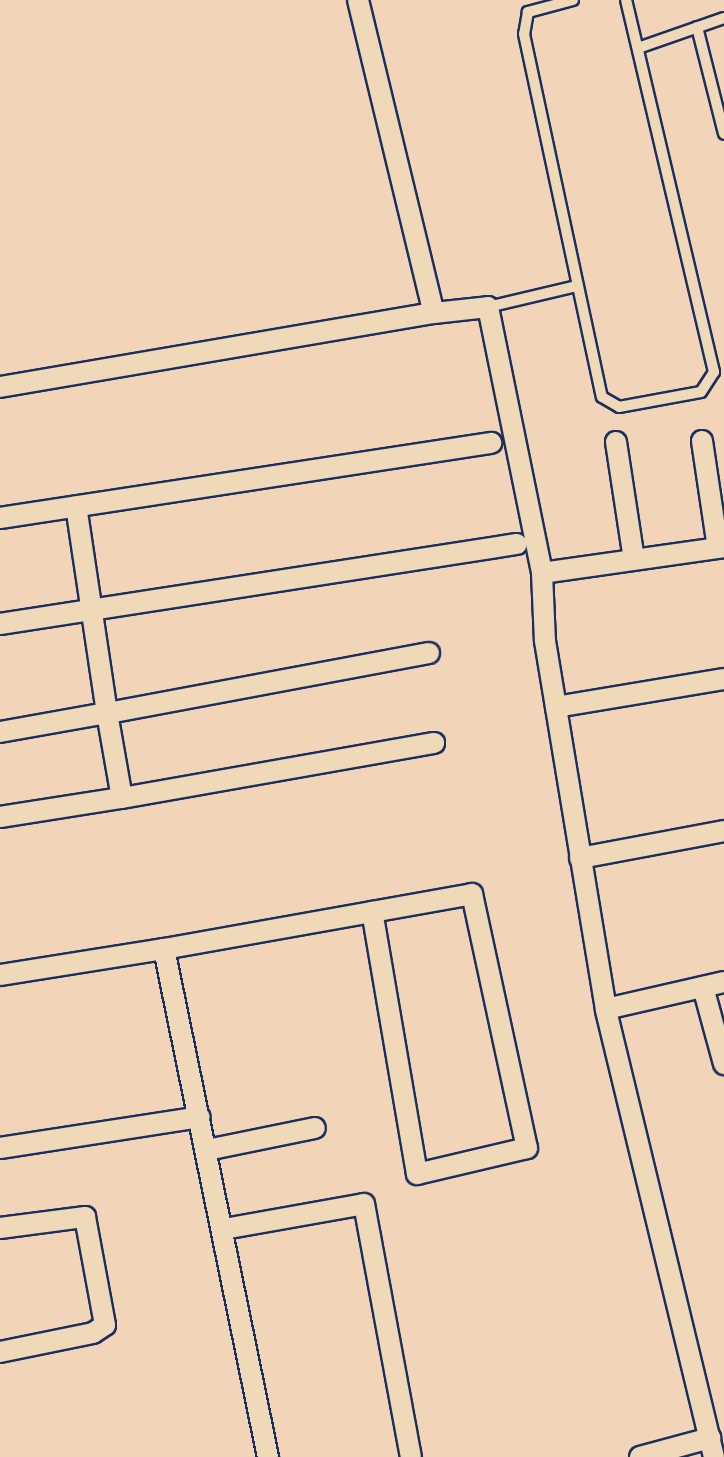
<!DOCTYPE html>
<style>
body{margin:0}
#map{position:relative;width:724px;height:1457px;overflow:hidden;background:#f2d5b8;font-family:Dekko,sans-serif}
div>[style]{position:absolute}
.roads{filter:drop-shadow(2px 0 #1b2f5e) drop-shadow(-2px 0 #1b2f5e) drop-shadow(0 2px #1b2f5e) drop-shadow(0 -2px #1b2f5e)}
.lane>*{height:10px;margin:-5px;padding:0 5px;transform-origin:5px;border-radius:5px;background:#efd9b8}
.street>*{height:20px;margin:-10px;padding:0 10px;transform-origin:10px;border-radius:10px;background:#efd9b8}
span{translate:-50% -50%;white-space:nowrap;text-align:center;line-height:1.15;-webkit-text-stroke:8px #efd9b8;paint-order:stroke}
</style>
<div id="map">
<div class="roads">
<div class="lane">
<i style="left:573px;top:0;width:47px;rotate:165.1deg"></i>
<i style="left:528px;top:12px;width:22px;rotate:100deg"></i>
<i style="left:524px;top:34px;width:371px;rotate:77.9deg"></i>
<i style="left:602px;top:397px;width:20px;rotate:30deg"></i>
<i style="left:619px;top:407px;width:83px;rotate:-10.4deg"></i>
<i style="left:701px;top:392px;width:24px;rotate:-57deg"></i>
<i style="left:714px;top:372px;width:382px;rotate:-103.3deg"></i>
<i style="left:697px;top:27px;width:110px;rotate:75.8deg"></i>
<i style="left:638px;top:48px;width:91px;rotate:-19.2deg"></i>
<i style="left:488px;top:307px;width:91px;rotate:-13.3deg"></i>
</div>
<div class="street">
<i style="left:358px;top:0;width:322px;rotate:76.4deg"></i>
<i style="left:434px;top:313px;width:54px;rotate:-6.3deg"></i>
<i style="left:488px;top:307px;width:271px;rotate:78.5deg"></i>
<i style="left:542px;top:573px;width:68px;rotate:87.5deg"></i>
<i style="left:545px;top:641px;width:373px;rotate:80.6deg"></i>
<i style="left:0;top:387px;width:440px;rotate:-9.7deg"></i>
<i style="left:702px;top:441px;width:108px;rotate:81.5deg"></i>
<i style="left:616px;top:442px;width:118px;rotate:81.3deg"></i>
<i style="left:0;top:518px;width:497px;rotate:-8.7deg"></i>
<i style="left:542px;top:573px;width:184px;rotate:-8.1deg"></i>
<i style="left:0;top:624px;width:523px;rotate:-8.8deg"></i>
<i style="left:429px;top:653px;width:328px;rotate:169.4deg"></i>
<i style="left:107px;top:713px;width:86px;rotate:80deg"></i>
<i style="left:122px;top:798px;width:317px;rotate:-10deg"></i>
<i style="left:556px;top:707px;width:170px;rotate:-9.5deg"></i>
<i style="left:0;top:732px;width:109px;rotate:-10.1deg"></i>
<i style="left:107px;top:713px;width:209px;rotate:-98.5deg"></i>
<i style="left:0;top:817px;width:123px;rotate:-8.9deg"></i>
<i style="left:580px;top:858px;width:147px;rotate:-10.6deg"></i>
<i style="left:164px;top:949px;width:313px;rotate:-10.1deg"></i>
<i style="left:472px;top:894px;width:260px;rotate:77.8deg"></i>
<i style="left:527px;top:1148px;width:113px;rotate:166.7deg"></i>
<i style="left:417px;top:1174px;width:266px;rotate:-99.7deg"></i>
<i style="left:0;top:975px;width:166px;rotate:-9deg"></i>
<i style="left:164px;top:949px;width:519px;rotate:78.43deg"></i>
<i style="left:703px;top:987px;width:80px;rotate:74.7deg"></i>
<i style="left:0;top:1148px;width:202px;rotate:-8.8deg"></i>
<i style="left:207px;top:1150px;width:110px;rotate:-11.5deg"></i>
<i style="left:0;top:1228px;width:86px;rotate:-7.4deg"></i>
<i style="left:85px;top:1217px;width:110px;rotate:79.5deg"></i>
<i style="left:105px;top:1325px;width:14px;rotate:146deg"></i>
<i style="left:93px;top:1333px;width:95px;rotate:168.5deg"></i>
<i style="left:224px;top:1229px;width:142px;rotate:-10.1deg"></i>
<i style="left:364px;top:1204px;width:257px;rotate:79.5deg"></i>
<i style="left:640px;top:1457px;width:73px;rotate:-15.2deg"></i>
<i style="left:714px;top:1457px;width:461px;rotate:-103.6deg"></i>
<i style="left:606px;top:1009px;width:121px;rotate:-12.9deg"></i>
</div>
</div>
</div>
